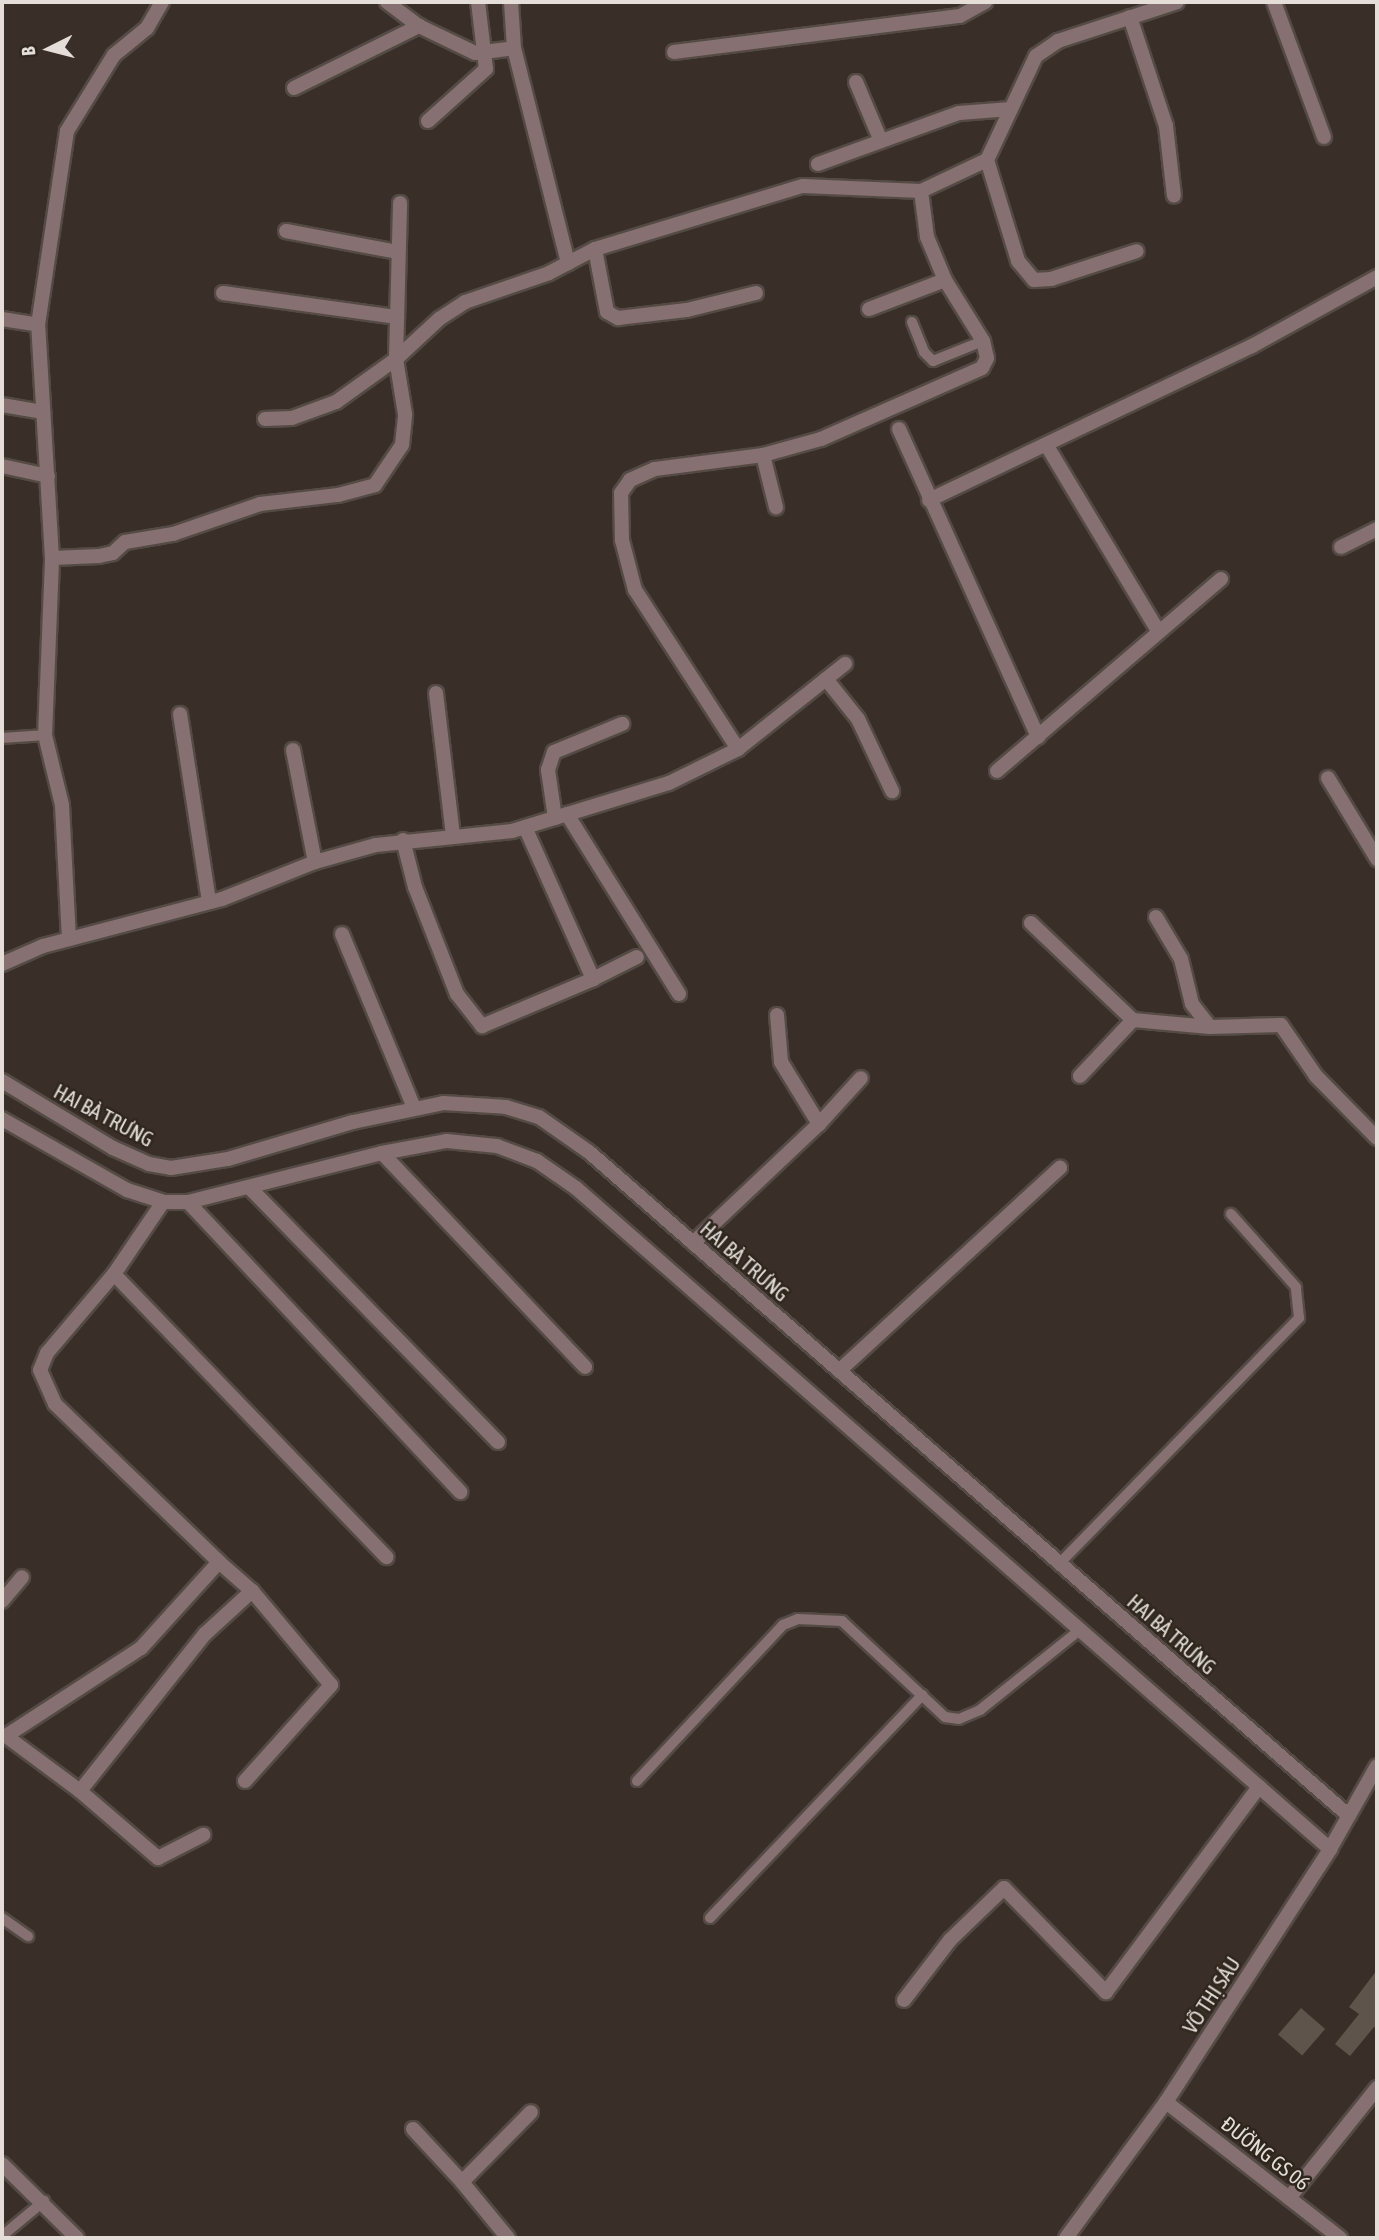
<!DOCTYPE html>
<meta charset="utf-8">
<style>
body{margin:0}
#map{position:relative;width:1379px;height:2240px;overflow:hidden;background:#392f28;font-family:"Asap Condensed",sans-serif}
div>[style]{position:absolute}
.building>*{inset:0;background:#5e544b;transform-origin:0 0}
.roads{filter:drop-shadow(2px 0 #544b44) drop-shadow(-2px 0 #544b44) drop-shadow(0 2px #544b44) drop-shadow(0 -2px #544b44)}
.service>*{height:10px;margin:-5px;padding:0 5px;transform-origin:5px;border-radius:5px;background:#867072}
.minor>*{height:14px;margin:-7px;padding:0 7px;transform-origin:7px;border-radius:7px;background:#867072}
span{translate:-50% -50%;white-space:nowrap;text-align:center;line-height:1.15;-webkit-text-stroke:5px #2f261e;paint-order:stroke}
.street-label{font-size:21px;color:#e4ddd8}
.frame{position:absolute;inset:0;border:4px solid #e4ddd8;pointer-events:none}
.north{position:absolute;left:14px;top:14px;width:70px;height:70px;-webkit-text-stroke:5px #2f261e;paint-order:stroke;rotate:264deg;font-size:19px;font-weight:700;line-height:28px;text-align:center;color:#e4ddd8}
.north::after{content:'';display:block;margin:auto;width:24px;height:32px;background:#e4ddd8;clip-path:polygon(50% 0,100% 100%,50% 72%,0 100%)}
</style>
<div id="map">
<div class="building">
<i style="clip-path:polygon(1377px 1970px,1377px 2029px,1374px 2027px,1350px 2056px,1335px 2044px,1359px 2014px,1349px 2007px)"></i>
<i style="left:1301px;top:2008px;width:32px;height:35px;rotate:41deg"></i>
</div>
<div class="roads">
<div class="service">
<i style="left:912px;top:322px;width:32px;rotate:68deg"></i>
<i style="left:924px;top:352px;width:13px;rotate:45deg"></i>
<i style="left:933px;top:361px;width:54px;rotate:-21.8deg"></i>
<i style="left:2px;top:738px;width:43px;rotate:-4deg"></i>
<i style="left:1059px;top:1564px;width:344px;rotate:-45.7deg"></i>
<i style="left:1299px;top:1318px;width:31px;rotate:-96deg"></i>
<i style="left:1296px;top:1287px;width:98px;rotate:-131.7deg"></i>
<i style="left:637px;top:1781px;width:214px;rotate:-46.9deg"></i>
<i style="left:783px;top:1625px;width:16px;rotate:-22deg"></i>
<i style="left:798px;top:1619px;width:44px;rotate:2.6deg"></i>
<i style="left:842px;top:1621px;width:141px;rotate:43deg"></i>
<i style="left:945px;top:1717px;width:14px;rotate:8deg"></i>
<i style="left:959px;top:1719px;width:23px;rotate:-23deg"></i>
<i style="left:980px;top:1710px;width:128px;rotate:-38.7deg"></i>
<i style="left:2px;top:1918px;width:32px;rotate:35deg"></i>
<i style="left:710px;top:1918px;width:308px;rotate:-46.4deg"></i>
<i style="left:2px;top:2236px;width:55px;rotate:-39.8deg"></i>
</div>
<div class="minor">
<i style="left:387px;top:2px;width:40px;rotate:37deg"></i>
<i style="left:511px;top:2px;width:46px;rotate:86.3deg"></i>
<i style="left:514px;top:48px;width:222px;rotate:75.9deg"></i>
<i style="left:1274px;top:2px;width:144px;rotate:69.7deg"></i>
<i style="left:1130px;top:17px;width:115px;rotate:71.7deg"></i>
<i style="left:1166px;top:126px;width:70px;rotate:83.5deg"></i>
<i style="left:674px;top:52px;width:288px;rotate:-7.2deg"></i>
<i style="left:960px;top:16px;width:29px;rotate:-29deg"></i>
<i style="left:856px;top:82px;width:64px;rotate:67deg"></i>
<i style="left:294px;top:88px;width:140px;rotate:-26.4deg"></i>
<i style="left:419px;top:26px;width:62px;rotate:25.7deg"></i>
<i style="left:475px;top:53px;width:39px;rotate:-7deg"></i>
<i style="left:428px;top:121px;width:78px;rotate:-41.9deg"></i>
<i style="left:486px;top:69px;width:67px;rotate:-96.8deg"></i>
<i style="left:987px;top:160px;width:106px;rotate:72.9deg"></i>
<i style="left:1018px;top:261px;width:25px;rotate:50deg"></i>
<i style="left:1034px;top:280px;width:17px;rotate:-3deg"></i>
<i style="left:1051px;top:279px;width:90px;rotate:-18deg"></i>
<i style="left:818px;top:164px;width:150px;rotate:-19.9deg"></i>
<i style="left:959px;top:113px;width:52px;rotate:-4.4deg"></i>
<i style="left:286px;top:231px;width:113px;rotate:10.7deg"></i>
<i style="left:595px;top:249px;width:64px;rotate:79.2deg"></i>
<i style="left:607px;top:312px;width:13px;rotate:29deg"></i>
<i style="left:618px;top:318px;width:69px;rotate:-6.6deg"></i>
<i style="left:687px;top:310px;width:71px;rotate:-13.8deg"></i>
<i style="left:223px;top:293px;width:176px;rotate:7.9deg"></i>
<i style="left:869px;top:309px;width:81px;rotate:-20.9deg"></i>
<i style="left:2px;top:319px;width:36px;rotate:9deg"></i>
<i style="left:2px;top:405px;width:42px;rotate:9.7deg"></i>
<i style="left:265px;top:419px;width:27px;rotate:-2deg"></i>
<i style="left:292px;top:418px;width:47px;rotate:-20deg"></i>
<i style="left:336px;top:402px;width:74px;rotate:-35.6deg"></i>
<i style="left:396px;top:359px;width:156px;rotate:-88.5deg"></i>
<i style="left:899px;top:429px;width:338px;rotate:65.7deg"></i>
<i style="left:1047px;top:446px;width:216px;rotate:59deg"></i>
<i style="left:763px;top:455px;width:54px;rotate:76deg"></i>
<i style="left:2px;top:466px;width:47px;rotate:12.3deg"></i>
<i style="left:929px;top:500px;width:358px;rotate:-25.5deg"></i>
<i style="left:1252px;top:346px;width:143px;rotate:-28.9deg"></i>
<i style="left:1341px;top:547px;width:40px;rotate:-26.6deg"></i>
<i style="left:52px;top:558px;width:47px;rotate:-2.4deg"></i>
<i style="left:99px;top:556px;width:14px;rotate:-12deg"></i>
<i style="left:113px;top:553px;width:16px;rotate:-43deg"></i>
<i style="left:125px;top:542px;width:49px;rotate:-9.5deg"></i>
<i style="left:173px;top:534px;width:92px;rotate:-19deg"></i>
<i style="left:260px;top:504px;width:79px;rotate:-6.6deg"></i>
<i style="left:338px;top:495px;width:38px;rotate:-15deg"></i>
<i style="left:375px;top:485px;width:48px;rotate:-56deg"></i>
<i style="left:402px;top:445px;width:31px;rotate:-84deg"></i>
<i style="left:405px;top:414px;width:56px;rotate:-99.3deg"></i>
<i style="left:396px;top:359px;width:59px;rotate:-42.9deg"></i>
<i style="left:439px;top:319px;width:31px;rotate:-33deg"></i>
<i style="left:465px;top:302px;width:89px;rotate:-19deg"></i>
<i style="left:549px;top:273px;width:52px;rotate:-27.6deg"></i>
<i style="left:595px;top:249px;width:217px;rotate:-16.9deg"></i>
<i style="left:803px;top:186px;width:118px;rotate:2.4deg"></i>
<i style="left:921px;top:191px;width:73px;rotate:-25.2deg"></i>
<i style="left:987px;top:160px;width:115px;rotate:-64.8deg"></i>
<i style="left:1036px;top:56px;width:27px;rotate:-34deg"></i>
<i style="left:1058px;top:41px;width:125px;rotate:-18.1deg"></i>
<i style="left:826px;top:679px;width:51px;rotate:51.3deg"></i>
<i style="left:858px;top:719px;width:80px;rotate:64.7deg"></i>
<i style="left:436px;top:693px;width:144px;rotate:83.2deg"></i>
<i style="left:180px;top:714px;width:190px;rotate:81.2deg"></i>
<i style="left:738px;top:749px;width:189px;rotate:-122.9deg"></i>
<i style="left:635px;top:590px;width:52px;rotate:-104.6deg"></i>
<i style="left:622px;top:540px;width:47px;rotate:-91.2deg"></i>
<i style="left:621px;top:493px;width:16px;rotate:-55deg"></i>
<i style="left:630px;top:480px;width:27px;rotate:-24deg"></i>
<i style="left:655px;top:469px;width:109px;rotate:-7.4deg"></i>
<i style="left:763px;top:455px;width:60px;rotate:-15.4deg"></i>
<i style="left:821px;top:439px;width:176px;rotate:-23.8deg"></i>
<i style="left:982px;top:368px;width:11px;rotate:-63deg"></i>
<i style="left:987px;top:358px;width:17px;rotate:-103deg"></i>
<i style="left:983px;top:341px;width:72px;rotate:-121.9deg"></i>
<i style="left:945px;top:280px;width:47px;rotate:-112.7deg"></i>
<i style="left:927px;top:237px;width:46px;rotate:-97.4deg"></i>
<i style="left:293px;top:750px;width:114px;rotate:78.9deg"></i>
<i style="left:997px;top:771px;width:295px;rotate:-40.6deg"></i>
<i style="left:1328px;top:778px;width:95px;rotate:58.8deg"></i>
<i style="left:567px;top:814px;width:212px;rotate:58.1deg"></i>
<i style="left:555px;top:818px;width:49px;rotate:-98.3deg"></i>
<i style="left:548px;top:770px;width:19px;rotate:-72deg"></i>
<i style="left:554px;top:752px;width:74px;rotate:-22.4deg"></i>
<i style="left:525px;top:827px;width:167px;rotate:65.9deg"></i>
<i style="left:593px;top:979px;width:49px;rotate:-26.6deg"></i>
<i style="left:403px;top:840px;width:49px;rotate:75.7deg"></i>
<i style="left:415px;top:887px;width:115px;rotate:68.6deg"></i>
<i style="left:457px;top:994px;width:41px;rotate:52deg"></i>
<i style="left:482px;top:1026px;width:121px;rotate:-22.9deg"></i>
<i style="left:1156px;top:917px;width:49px;rotate:59.2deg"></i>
<i style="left:1181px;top:959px;width:46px;rotate:76.3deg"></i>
<i style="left:1192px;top:1004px;width:29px;rotate:52deg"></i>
<i style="left:1031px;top:923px;width:141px;rotate:43.6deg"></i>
<i style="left:1133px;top:1020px;width:77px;rotate:5.2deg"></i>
<i style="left:1210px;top:1027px;width:71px;rotate:-1.6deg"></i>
<i style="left:1281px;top:1025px;width:62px;rotate:55.5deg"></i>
<i style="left:1316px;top:1076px;width:87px;rotate:45.5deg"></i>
<i style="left:342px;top:934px;width:188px;rotate:67.5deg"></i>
<i style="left:69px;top:939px;width:134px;rotate:-93deg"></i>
<i style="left:62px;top:805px;width:72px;rotate:-103.7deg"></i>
<i style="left:45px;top:735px;width:177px;rotate:-87.7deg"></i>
<i style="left:52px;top:558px;width:233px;rotate:-93.4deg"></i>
<i style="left:38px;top:325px;width:196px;rotate:-81.5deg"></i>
<i style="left:67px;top:131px;width:89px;rotate:-58.3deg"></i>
<i style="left:114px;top:55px;width:43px;rotate:-39.3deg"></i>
<i style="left:147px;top:28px;width:30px;rotate:-60deg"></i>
<i style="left:2px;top:964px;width:45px;rotate:-23.7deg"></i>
<i style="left:43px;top:946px;width:185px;rotate:-14.7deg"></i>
<i style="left:222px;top:899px;width:100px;rotate:-21.7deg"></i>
<i style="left:315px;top:862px;width:63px;rotate:-15.6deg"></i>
<i style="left:376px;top:845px;width:137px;rotate:-5.9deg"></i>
<i style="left:512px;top:831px;width:164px;rotate:-17deg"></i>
<i style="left:669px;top:783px;width:77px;rotate:-26.2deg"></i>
<i style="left:738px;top:749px;width:137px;rotate:-38.5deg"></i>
<i style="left:777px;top:1015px;width:47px;rotate:85.1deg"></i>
<i style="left:781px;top:1062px;width:73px;rotate:58.5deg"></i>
<i style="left:1080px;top:1076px;width:77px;rotate:-46.6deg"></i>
<i style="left:2px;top:1081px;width:130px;rotate:31.1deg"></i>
<i style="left:113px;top:1148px;width:39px;rotate:24deg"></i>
<i style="left:149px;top:1164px;width:22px;rotate:10deg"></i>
<i style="left:171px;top:1168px;width:58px;rotate:-9deg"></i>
<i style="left:228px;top:1159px;width:130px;rotate:-16.5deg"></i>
<i style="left:353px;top:1122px;width:92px;rotate:-11.9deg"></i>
<i style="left:443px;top:1103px;width:63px;rotate:3.6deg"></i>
<i style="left:506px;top:1107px;width:34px;rotate:17deg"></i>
<i style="left:539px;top:1117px;width:61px;rotate:35deg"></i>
<i style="left:589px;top:1152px;width:1009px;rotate:41.14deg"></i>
<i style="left:2px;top:1119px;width:144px;rotate:29.6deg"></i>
<i style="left:127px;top:1190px;width:38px;rotate:18deg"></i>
<i style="left:163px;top:1202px;width:25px"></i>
<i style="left:188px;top:1202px;width:200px;rotate:-14.2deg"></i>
<i style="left:382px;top:1153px;width:66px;rotate:-10.5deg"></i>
<i style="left:447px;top:1141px;width:50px;rotate:5.7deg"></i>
<i style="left:497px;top:1146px;width:43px;rotate:20.6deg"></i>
<i style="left:537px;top:1161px;width:47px;rotate:34.7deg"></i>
<i style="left:576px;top:1188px;width:1003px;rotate:41.24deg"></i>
<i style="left:382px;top:1153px;width:295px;rotate:46.5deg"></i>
<i style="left:250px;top:1188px;width:355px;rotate:45.7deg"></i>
<i style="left:163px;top:1202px;width:87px;rotate:124.2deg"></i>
<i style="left:114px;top:1274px;width:104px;rotate:130.3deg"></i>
<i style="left:47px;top:1353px;width:18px;rotate:112deg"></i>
<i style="left:40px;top:1370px;width:37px;rotate:66deg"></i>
<i style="left:55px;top:1404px;width:228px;rotate:43.9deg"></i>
<i style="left:219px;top:1562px;width:116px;rotate:132.2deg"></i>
<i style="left:141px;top:1648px;width:161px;rotate:146.9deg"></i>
<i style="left:6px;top:1736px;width:92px;rotate:36.6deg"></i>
<i style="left:80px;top:1791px;width:103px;rotate:40.7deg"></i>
<i style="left:158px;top:1858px;width:51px;rotate:-27.1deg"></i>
<i style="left:188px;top:1202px;width:398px;rotate:46.8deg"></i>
<i style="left:693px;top:1243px;width:173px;rotate:-43.4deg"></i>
<i style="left:819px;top:1124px;width:62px;rotate:-47.6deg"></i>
<i style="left:114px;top:1274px;width:393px;rotate:46.1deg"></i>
<i style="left:840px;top:1370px;width:299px;rotate:-42.6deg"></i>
<i style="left:2px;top:1601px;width:31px;rotate:-50deg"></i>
<i style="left:245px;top:1781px;width:129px;rotate:-48.1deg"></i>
<i style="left:331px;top:1685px;width:123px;rotate:-130deg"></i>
<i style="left:80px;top:1791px;width:201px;rotate:-51.5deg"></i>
<i style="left:205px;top:1634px;width:64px;rotate:-42.5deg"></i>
<i style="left:252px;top:1591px;width:44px;rotate:-138.7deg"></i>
<i style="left:904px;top:2000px;width:76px;rotate:-52.5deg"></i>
<i style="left:950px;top:1940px;width:75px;rotate:-43.9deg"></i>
<i style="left:1004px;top:1888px;width:146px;rotate:45.6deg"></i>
<i style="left:1106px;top:1992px;width:256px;rotate:-53.3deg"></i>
<i style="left:1166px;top:2102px;width:221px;rotate:38deg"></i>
<i style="left:413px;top:2129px;width:72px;rotate:47.2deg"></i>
<i style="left:2px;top:2164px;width:105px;rotate:44.6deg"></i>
<i style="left:1289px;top:2198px;width:141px;rotate:-51.3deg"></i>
<i style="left:508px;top:2238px;width:72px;rotate:-129.4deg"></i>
<i style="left:462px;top:2182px;width:98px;rotate:-45.4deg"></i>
<i style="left:1066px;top:2238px;width:169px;rotate:-53.7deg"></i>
<i style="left:1166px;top:2102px;width:302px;rotate:-57deg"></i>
<i style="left:1330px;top:1849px;width:95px;rotate:-60.5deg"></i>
</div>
</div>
<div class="street-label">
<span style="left:104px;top:1115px;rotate:28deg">HAI BÀ TRƯNG</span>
<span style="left:745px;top:1261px;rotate:41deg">HAI BÀ TRƯNG</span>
<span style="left:1172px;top:1634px;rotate:41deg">HAI BÀ TRƯNG</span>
<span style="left:1211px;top:1995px;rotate:-57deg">VÕ THỊ SÁU</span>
<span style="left:1266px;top:2153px;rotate:38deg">ĐƯỜNG GS 06</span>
</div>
<div class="frame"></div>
<div class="north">B</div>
</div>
